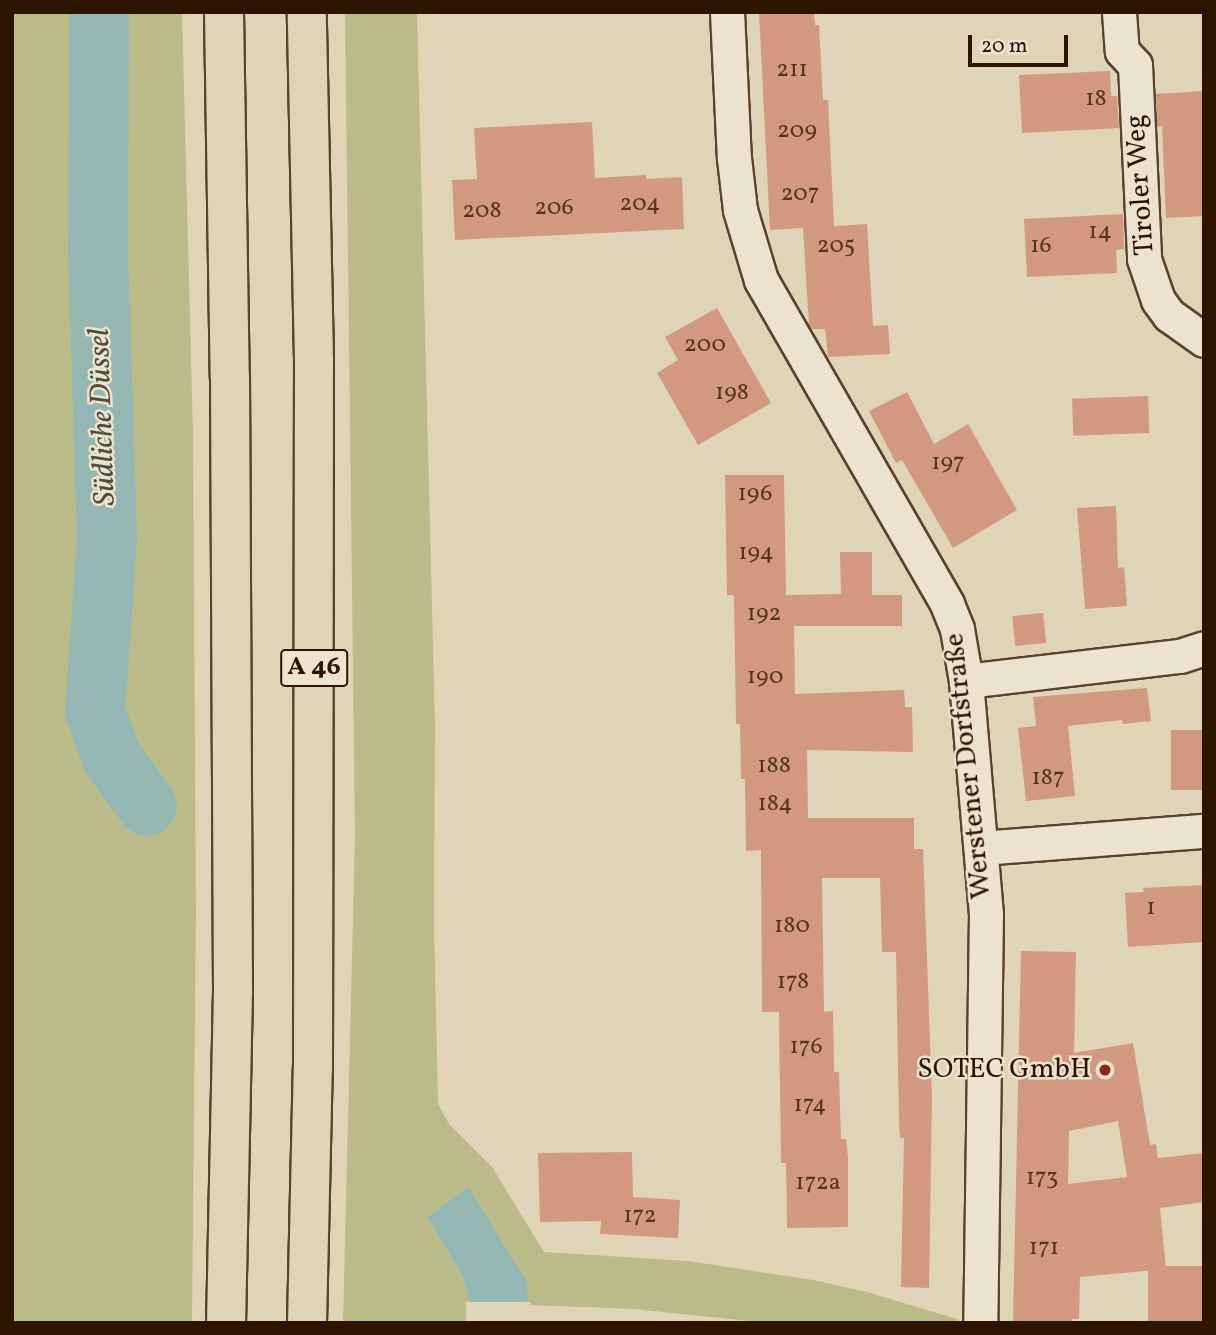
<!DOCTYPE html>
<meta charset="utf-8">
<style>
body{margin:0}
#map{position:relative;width:1216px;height:1335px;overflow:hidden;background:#e0d4b6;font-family:Vollkorn,serif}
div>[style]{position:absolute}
.green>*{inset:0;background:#babb89}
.water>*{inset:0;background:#95b7b4}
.pier>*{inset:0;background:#e0d4b6;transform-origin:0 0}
.river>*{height:60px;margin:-30px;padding:0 30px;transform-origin:30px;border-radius:30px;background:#95b7b4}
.building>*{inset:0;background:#d29880;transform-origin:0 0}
.roads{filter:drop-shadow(2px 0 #5a442e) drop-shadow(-2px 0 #5a442e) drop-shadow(0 2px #5a442e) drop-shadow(0 -2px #5a442e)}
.street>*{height:33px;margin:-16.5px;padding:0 16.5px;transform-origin:16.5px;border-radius:16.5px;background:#ebe3d0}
.highway>*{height:38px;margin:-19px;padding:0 19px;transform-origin:19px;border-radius:19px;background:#e0d4b6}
.dots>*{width:19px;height:19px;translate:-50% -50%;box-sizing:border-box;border:4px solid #ebe3d0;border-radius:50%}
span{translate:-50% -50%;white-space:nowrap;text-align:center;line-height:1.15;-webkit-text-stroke:5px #ebe3d0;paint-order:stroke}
.number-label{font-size:24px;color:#563520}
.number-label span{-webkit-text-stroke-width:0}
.shield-label span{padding:2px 5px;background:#ebe3d0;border:2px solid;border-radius:5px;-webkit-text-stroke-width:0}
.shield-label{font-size:26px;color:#2d1400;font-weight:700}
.street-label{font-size:28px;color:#2d1400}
.poi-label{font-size:28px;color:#2d1400}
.right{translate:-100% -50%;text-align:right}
.water-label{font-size:30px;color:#514d3f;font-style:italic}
.frame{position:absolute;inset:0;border:14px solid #2d1400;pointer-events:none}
.scale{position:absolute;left:968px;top:35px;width:100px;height:32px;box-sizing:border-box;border:4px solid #2d1400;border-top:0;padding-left:9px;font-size:21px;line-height:24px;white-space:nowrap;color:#2d1400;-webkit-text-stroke:5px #ebe3d0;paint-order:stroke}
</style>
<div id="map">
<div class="green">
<i style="clip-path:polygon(12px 12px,92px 12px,95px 553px,84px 696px,87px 727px,141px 819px,152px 808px,110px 729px,106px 12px,182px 12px,193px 434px,196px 911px,192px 1323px,12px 1323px)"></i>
<i style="clip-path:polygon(345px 12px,417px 12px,435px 725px,434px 923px,438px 1104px,449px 1124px,492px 1167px,544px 1252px,688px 1261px,813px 1280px,867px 1292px,957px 1319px,957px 1323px,770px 1323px,634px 1309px,528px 1305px,468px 1187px,427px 1217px,463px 1277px,475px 1323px,343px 1323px,355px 836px)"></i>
</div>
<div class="water">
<i style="clip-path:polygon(468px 1187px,527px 1282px,528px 1305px,475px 1323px,463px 1277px,427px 1217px)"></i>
</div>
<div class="pier">
<i style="left:531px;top:1302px;width:21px;height:65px;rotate:90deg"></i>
</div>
<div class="river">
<i style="left:99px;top:12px;width:239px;rotate:90.2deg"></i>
<i style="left:98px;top:251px;width:289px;rotate:88.2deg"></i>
<i style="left:107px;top:540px;width:171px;rotate:94deg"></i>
<i style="left:95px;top:711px;width:50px;rotate:70.1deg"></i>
<i style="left:112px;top:758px;width:59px;rotate:53.9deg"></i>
</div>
<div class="building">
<i style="clip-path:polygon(759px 12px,814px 12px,815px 25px,819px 25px,823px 100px,828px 100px,834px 226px,867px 224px,873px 326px,888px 325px,890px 354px,828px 357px,825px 329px,812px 329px,809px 325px,803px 228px,770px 230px)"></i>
<i style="clip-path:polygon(1110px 71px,1111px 96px,1117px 96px,1119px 128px,1022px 133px,1019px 75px)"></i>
<i style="clip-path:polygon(1204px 91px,1204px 216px,1166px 218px,1162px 126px,1157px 127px,1156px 94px)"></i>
<i style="clip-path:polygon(592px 122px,595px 178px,646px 175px,646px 179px,682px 177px,684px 229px,455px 240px,452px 180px,477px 179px,474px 128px)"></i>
<i style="clip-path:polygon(1123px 214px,1124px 249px,1116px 250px,1117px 273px,1027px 277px,1024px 219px)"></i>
<i style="clip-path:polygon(717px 308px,771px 403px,698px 445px,657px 373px,678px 360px,665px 337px)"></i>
<i style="clip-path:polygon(907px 392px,934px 444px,968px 424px,1017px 510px,953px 548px,902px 460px,896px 463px,869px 411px)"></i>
<i style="left:1148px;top:396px;width:37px;height:76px;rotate:88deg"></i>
<i style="clip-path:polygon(725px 475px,784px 475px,786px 595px,841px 594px,840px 552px,872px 552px,872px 595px,902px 595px,902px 626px,794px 626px,795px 694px,904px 690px,905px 707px,912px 707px,913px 752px,807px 750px,808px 818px,914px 818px,914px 849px,923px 849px,932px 1096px,929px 1288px,901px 1287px,904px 1138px,900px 1138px,899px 1123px,896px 952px,882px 952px,880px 878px,822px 878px,824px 1012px,833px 1011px,834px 1072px,839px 1072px,841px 1139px,846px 1139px,848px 1157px,848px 1227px,787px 1228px,786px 1163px,781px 1163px,779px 1012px,762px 1012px,761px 850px,746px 851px,745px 779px,741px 779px,740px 724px,736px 724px,734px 595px,727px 595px)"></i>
<i style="clip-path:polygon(1116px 506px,1118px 568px,1124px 567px,1127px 606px,1085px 609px,1077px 508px)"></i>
<i style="left:1043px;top:613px;width:30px;height:31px;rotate:84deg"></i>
<i style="clip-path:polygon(1147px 688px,1151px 721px,1123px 724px,1122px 720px,1068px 726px,1075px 796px,1026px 801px,1018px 728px,1036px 726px,1033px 697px)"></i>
<i style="left:1204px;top:730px;width:60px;height:33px;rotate:90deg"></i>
<i style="clip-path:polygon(1204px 885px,1204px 942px,1128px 947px,1125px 893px,1144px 892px,1143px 888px)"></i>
<i style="clip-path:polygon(evenodd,1021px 951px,1076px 952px,1074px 1053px,1133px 1043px,1150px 1145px,1156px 1144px,1158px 1158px,1204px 1153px,1204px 1202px,1160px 1208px,1166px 1269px,1080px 1277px,1079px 1319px,1072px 1319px,1072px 1323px,1013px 1323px,1021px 951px,1118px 1121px,1127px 1177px,1068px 1184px,1069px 1131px,1118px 1121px)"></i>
<i style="clip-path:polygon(632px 1152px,633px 1197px,680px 1200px,678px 1238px,600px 1234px,601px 1221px,540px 1222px,538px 1153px)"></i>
<i style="left:1204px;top:1266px;width:57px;height:56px;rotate:90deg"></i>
</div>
<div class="roads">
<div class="street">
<i style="left:727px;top:12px;width:146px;rotate:87.3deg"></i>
<i style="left:734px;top:158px;width:52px;rotate:83.4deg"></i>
<i style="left:740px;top:210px;width:73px;rotate:73.3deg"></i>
<i style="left:761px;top:280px;width:374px;rotate:60.1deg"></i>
<i style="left:947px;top:604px;width:27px;rotate:68deg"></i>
<i style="left:957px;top:629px;width:53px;rotate:80.2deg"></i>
<i style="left:966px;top:681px;width:234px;rotate:85.1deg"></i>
<i style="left:986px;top:914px;width:409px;rotate:90.8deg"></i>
<i style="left:1119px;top:12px;width:39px;rotate:86deg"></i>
<i style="left:1122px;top:51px;width:19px;rotate:47deg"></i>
<i style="left:1135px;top:65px;width:194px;rotate:87.3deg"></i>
<i style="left:1144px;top:259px;width:43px;rotate:71.1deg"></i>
<i style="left:1158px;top:300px;width:19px;rotate:54deg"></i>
<i style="left:1169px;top:315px;width:43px;rotate:35.5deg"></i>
<i style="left:966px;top:681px;width:215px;rotate:-6.7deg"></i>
<i style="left:1180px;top:656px;width:25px;rotate:-18deg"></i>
<i style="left:981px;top:848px;width:224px;rotate:-4.4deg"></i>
</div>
<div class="highway">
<i style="left:224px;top:12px;width:365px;rotate:89.1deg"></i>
<i style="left:230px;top:377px;width:614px;rotate:89.72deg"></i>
<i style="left:233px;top:991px;width:332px;rotate:91.2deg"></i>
<i style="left:307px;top:1323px;width:255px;rotate:-88.7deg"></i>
<i style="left:313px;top:1068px;width:708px;rotate:-89.92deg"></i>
<i style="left:314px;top:360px;width:348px;rotate:-91.2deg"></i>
</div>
</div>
<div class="dots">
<i style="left:1105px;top:1070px;background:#8f2418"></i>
</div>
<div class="number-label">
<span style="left:792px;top:71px">211</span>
<span style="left:1096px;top:100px">18</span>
<span style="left:797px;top:132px">209</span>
<span style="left:800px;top:195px">207</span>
<span style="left:640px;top:205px">204</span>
<span style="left:554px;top:209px">206</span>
<span style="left:482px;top:212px">208</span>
<span style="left:1100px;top:233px">14</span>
<span style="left:836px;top:247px">205</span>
<span style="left:1041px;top:247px">16</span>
<span style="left:705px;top:346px">200</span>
<span style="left:732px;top:394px">198</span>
<span style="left:948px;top:464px">197</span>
<span style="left:755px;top:495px">196</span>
<span style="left:756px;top:554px">194</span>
<span style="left:764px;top:615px">192</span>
<span style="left:765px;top:678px">190</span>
<span style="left:774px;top:767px">188</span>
<span style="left:1048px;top:779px">187</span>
<span style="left:775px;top:805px">184</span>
<span style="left:1151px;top:909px">1</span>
<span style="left:792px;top:927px">180</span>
<span style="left:793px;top:983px">178</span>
<span style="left:806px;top:1048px">176</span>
<span style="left:810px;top:1106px">174</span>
<span style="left:1042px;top:1179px">173</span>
<span style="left:818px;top:1184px">172a</span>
<span style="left:640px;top:1217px">172</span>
<span style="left:1044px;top:1249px">171</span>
</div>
<div class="shield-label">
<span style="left:314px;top:668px">A 46</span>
</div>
<div class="street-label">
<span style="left:1141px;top:185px;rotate:-94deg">Tiroler Weg</span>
<span style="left:969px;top:766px;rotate:-96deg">Werstener Dorfstraße</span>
</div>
<div class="poi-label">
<span class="right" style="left:1091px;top:1070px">SOTEC GmbH</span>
</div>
<div class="water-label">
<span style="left:103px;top:417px;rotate:-92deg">Südliche Düssel</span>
</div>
<div class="frame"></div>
<div class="scale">20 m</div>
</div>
